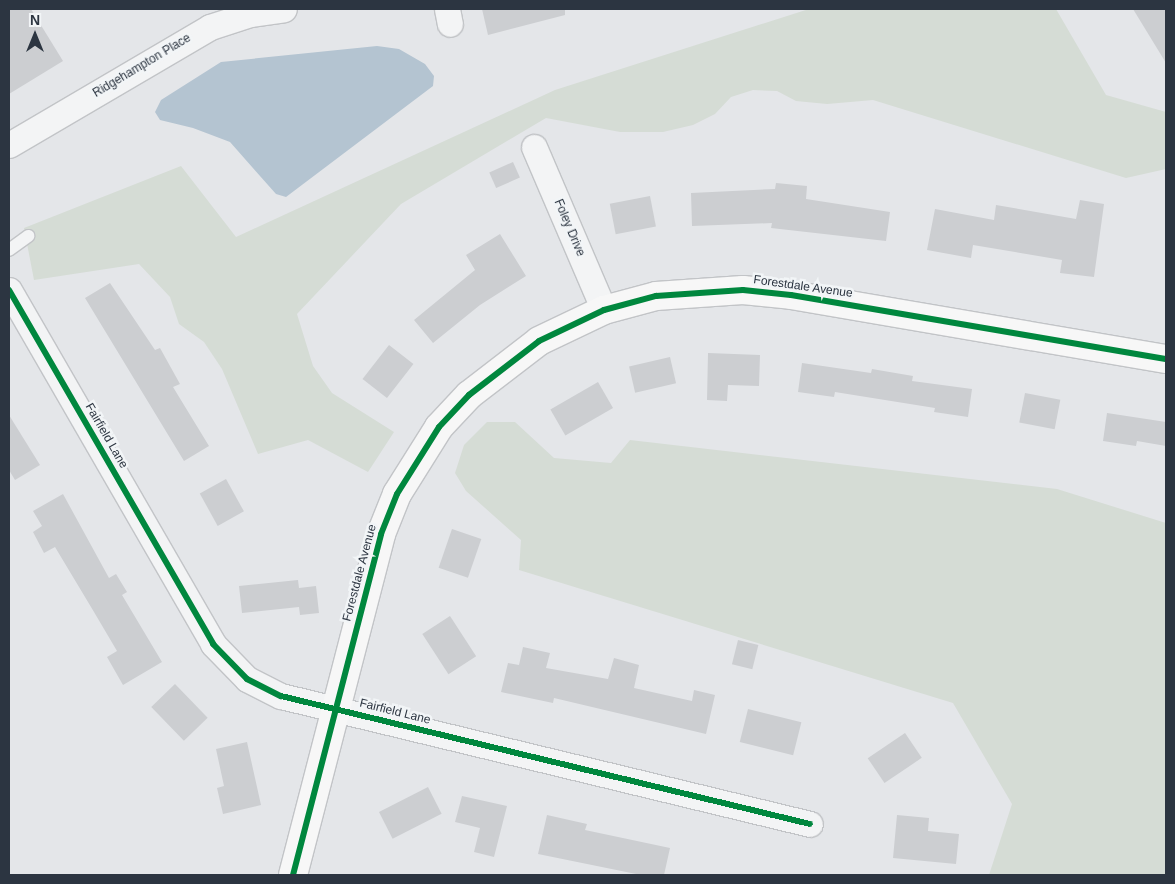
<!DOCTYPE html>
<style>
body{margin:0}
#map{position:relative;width:1175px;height:884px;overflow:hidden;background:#e4e6e9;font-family:Helvetica,sans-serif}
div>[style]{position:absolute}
.green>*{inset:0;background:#d5dcd5}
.water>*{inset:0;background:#b4c4d1}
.building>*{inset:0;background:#ccced1;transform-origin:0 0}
.roads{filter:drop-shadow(1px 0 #c2c4c7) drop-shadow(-1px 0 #c2c4c7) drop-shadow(0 1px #c2c4c7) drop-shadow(0 -1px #c2c4c7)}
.lane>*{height:12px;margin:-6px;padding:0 6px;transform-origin:6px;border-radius:6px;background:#f3f4f5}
.street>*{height:25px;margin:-12.5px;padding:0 12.5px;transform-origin:12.5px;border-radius:12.5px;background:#f3f4f5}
.secondary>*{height:28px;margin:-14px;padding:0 14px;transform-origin:14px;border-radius:14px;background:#f7f7f7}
.cycleway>*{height:6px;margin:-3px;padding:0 3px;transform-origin:3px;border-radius:3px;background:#00873e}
span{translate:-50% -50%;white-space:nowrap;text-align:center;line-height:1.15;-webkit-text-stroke:5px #f2f5f7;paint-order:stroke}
.street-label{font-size:12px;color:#2c3541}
.frame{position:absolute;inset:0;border:10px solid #2c3541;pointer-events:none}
.north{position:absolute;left:10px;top:10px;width:50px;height:50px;-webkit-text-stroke:4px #f2f5f7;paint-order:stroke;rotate:0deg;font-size:14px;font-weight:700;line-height:20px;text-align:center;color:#2c3541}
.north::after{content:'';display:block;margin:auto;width:18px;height:22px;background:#2c3541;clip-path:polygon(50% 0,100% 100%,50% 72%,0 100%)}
</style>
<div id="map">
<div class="green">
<i style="clip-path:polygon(809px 9px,1056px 9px,1106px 95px,1166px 112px,1166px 169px,1126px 178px,873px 100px,827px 104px,796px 101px,777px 91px,753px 90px,731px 97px,715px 114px,693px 125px,663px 132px,620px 132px,546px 118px,401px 204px,297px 314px,313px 366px,332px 393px,394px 432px,368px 472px,308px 440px,258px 454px,222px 369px,204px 342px,179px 324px,170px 297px,139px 264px,34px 280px,24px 228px,181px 166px,236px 237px,555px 90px)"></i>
<i style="clip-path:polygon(487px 422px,515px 422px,554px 458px,611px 463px,630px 440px,1057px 489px,1166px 523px,1166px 875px,989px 875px,1012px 804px,953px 703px,519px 570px,521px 540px,466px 491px,455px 473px,464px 445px)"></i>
</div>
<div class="water">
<i style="clip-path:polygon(377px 46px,399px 49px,425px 64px,434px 76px,433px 86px,286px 197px,276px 194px,230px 142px,193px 128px,160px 120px,155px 112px,161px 100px,221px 62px)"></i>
</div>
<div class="building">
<i style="clip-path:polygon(9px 9px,31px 9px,63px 61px,9px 94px)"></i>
<i style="clip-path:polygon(482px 9px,565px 9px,565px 15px,488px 35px)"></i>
<i style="clip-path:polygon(1133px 9px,1166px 9px,1166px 63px)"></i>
<i style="left:513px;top:162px;width:17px;height:26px;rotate:66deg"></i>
<i style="clip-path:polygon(776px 183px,807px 186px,806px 199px,890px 212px,886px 241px,771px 228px,772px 223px,692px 226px,691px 193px,775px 189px)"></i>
<i style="left:650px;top:196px;width:31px;height:41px;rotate:79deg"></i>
<i style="clip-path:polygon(1080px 200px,1104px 204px,1094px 277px,1060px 273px,1062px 260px,973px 245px,971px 258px,927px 250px,935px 209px,994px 220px,996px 205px,1076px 219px)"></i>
<i style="clip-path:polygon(500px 234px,526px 276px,480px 305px,433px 343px,414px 320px,475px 270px,466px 255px)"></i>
<i style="clip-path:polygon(110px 283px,155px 350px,160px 348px,180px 384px,173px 387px,209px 446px,184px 461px,85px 298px)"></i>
<i style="left:389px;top:345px;width:31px;height:43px;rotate:38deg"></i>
<i style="clip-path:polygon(708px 353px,760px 355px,759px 386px,728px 385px,727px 401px,707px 400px)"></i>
<i style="left:670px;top:357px;width:27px;height:42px;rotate:77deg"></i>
<i style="clip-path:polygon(802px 363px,871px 373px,872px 369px,913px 376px,912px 381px,972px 389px,968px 417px,934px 412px,935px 408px,835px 392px,834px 397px,798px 392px)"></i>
<i style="left:598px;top:382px;width:30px;height:55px;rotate:60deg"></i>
<i style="left:1025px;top:393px;width:36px;height:30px;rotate:11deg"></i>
<i style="clip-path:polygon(1107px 413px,1166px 422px,1166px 446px,1137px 441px,1136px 446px,1103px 441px)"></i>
<i style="clip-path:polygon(9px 415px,40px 465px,15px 480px,9px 470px)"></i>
<i style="left:226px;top:479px;width:37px;height:30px;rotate:61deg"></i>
<i style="clip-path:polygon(63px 494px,109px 578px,116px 574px,127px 592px,122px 595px,162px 662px,123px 685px,107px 657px,117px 651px,94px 612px,55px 547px,44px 553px,33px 532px,42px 526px,33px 511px)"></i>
<i style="left:452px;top:529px;width:31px;height:41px;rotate:19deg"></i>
<i style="clip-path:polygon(298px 580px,299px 588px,316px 586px,319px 613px,300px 615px,299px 607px,242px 613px,239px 586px)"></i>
<i style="left:450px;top:616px;width:48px;height:33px;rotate:57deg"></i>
<i style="left:738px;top:640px;width:21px;height:25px;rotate:14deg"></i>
<i style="clip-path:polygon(523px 647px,550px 653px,546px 668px,608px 679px,614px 658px,639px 665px,634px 688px,692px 701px,694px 690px,715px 695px,706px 734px,554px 698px,553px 703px,501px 692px,508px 663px,519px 665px)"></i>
<i style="left:175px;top:684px;width:47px;height:33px;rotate:46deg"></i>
<i style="left:748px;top:709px;width:55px;height:34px;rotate:14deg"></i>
<i style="left:905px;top:733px;width:30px;height:45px;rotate:56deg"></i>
<i style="clip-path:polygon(247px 742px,261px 805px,223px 814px,217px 788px,224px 786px,216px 749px)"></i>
<i style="left:428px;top:787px;width:30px;height:55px;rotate:63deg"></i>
<i style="clip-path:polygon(462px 796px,507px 806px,494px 857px,474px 852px,480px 828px,455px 822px)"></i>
<i style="clip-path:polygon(547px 815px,587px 824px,585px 830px,670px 848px,664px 875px,641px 875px,538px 854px)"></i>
<i style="clip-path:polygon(897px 815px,929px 818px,928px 831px,959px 834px,956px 864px,893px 858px)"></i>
</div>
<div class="roads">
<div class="lane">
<i style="left:9px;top:250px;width:24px;rotate:-36deg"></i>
</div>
<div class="street">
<i style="left:447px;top:9px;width:15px;rotate:79deg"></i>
<i style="left:9px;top:145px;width:233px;rotate:-30.4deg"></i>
<i style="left:210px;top:27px;width:42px;rotate:-18deg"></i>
<i style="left:250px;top:14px;width:34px;rotate:-8deg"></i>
<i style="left:534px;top:147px;width:177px;rotate:66.8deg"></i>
<i style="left:9px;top:290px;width:409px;rotate:60deg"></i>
<i style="left:213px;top:644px;width:49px;rotate:45.8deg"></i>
<i style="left:247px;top:679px;width:38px;rotate:27deg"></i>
<i style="left:281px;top:696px;width:544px;rotate:13.6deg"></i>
</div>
<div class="secondary">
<i style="left:293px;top:875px;width:352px;rotate:-75.5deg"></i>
<i style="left:381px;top:534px;width:43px;rotate:-68.2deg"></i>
<i style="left:397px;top:494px;width:79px;rotate:-57.9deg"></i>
<i style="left:439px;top:427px;width:44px;rotate:-46.8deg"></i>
<i style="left:469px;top:395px;width:88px;rotate:-37.6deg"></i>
<i style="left:539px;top:341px;width:72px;rotate:-25.5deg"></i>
<i style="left:604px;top:310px;width:54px;rotate:-15.1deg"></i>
<i style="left:656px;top:296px;width:87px;rotate:-3.9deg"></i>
<i style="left:743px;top:290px;width:48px;rotate:5.9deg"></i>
<i style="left:791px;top:295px;width:380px;rotate:9.7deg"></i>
</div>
</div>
<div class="cycleway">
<i style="left:9px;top:290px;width:409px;rotate:60deg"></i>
<i style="left:213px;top:644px;width:49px;rotate:45.8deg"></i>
<i style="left:247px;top:679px;width:38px;rotate:27deg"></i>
<i style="left:281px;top:696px;width:544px;rotate:13.6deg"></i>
<i style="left:293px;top:875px;width:352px;rotate:-75.5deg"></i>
<i style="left:381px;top:534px;width:43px;rotate:-68.2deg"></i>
<i style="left:397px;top:494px;width:79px;rotate:-57.9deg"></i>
<i style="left:439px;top:427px;width:44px;rotate:-46.8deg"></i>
<i style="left:469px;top:395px;width:88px;rotate:-37.6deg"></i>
<i style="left:539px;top:341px;width:72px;rotate:-25.5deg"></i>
<i style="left:604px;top:310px;width:54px;rotate:-15.1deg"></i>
<i style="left:656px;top:296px;width:87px;rotate:-3.9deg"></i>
<i style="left:743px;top:290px;width:48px;rotate:5.9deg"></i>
<i style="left:791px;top:295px;width:380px;rotate:9.7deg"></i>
</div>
<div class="street-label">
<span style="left:142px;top:66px;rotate:-31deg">Ridgehampton Place</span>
<span style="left:569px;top:228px;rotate:67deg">Foley Drive</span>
<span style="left:803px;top:287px;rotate:8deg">Forestdale Avenue</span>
<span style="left:106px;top:436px;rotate:60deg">Fairfield Lane</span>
<span style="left:360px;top:573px;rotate:-75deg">Forestdale Avenue</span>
<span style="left:395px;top:712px;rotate:14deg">Fairfield Lane</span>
</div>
<div class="frame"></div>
<div class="north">N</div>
</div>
